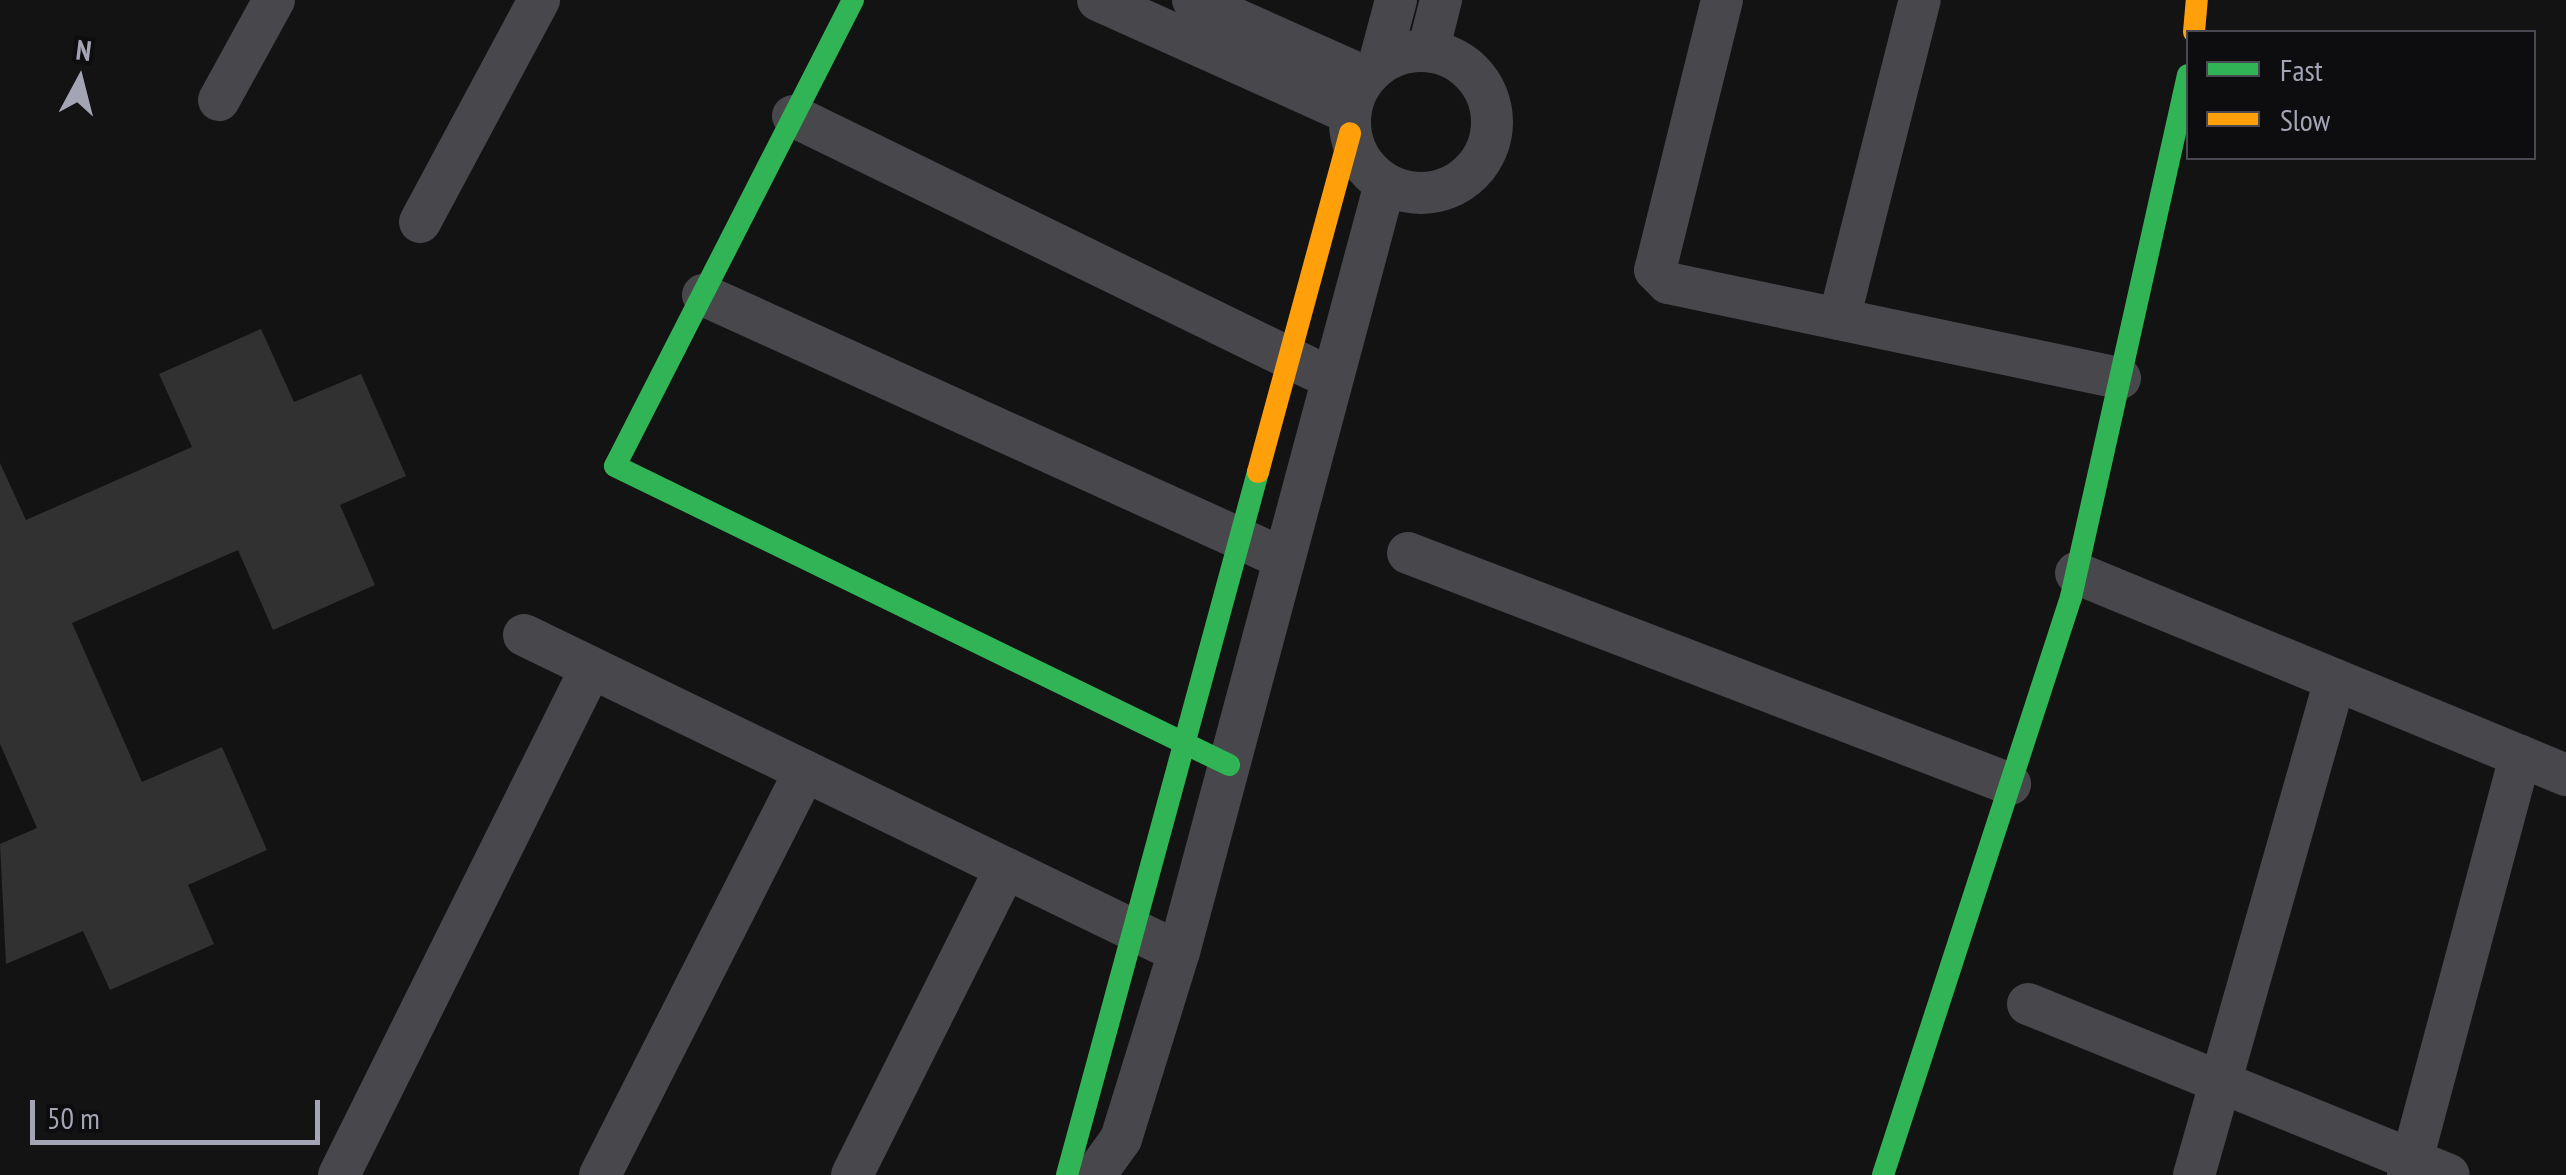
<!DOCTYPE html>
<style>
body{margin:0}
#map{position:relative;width:2566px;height:1175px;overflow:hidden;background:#131313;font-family:"PT Sans Narrow",sans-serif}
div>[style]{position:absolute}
.building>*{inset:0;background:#313132}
.street>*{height:42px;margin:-21px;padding:0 21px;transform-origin:21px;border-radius:21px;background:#47474c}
.street>.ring{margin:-21px;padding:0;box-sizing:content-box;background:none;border:42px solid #47474c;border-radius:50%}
.fast>*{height:22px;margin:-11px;padding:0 11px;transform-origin:11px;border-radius:11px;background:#30b455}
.slow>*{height:22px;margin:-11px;padding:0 11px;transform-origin:11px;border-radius:11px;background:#ff9f0a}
span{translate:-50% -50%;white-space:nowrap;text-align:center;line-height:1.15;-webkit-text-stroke:8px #0d0d0f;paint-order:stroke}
.legend{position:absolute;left:2186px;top:30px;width:350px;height:130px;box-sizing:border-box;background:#0d0d0f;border:2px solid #494a51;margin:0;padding:12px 18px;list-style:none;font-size:30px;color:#a3a5b5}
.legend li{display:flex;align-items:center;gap:20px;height:50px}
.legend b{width:50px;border:2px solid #494a51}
.north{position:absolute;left:30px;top:30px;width:100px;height:100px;-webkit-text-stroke:8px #0d0d0f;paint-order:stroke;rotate:7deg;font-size:28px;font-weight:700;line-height:40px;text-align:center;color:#a3a5b5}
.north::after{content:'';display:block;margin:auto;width:35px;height:45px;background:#a3a5b5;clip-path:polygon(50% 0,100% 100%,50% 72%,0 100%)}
.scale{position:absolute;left:30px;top:1100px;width:290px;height:45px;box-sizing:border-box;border:5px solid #a3a5b5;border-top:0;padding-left:12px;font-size:30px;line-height:35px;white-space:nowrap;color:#a3a5b5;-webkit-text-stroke:8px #0d0d0f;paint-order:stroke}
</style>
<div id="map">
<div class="building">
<i style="clip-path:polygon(261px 329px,294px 402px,361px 374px,406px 476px,340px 505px,375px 585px,273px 630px,238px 550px,72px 623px,142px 782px,222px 747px,267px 850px,188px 885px,214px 944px,110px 990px,83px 931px,6px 964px,0 844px,37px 828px,0 744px,0 463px,26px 520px,192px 447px,159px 374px)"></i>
</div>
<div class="street">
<i style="left:1098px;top:0;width:275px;rotate:24.2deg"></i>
<i style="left:1193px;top:0;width:188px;rotate:24.1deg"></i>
<i style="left:1722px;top:0;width:278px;rotate:103.9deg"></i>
<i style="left:1655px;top:270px;width:18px;rotate:45deg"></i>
<i style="left:1668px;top:283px;width:462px;rotate:11.9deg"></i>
<i class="ring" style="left:1350px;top:51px;width:100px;height:100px"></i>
<i style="left:1428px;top:51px;width:53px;rotate:-75.7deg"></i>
<i style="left:1379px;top:64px;width:66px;rotate:-75.1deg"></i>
<i style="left:219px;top:100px;width:114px;rotate:-61.2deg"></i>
<i style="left:793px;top:116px;width:580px;rotate:25.99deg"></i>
<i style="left:420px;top:222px;width:252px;rotate:-61.8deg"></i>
<i style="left:703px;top:295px;width:619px;rotate:24.41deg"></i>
<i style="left:1839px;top:319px;width:329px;rotate:-75.8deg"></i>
<i style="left:1408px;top:553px;width:645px;rotate:20.99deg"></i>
<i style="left:2076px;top:573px;width:530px;rotate:22.4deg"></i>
<i style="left:524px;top:635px;width:707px;rotate:25.84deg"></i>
<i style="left:2028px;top:1004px;width:454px;rotate:22.1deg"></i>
<i style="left:339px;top:1175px;width:566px;rotate:-63.57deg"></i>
<i style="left:600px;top:1175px;width:453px;rotate:-63.1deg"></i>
<i style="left:852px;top:1175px;width:343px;rotate:-63.4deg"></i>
<i style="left:1095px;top:1175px;width:44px;rotate:-54.2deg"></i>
<i style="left:1121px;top:1139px;width:196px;rotate:-72.8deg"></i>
<i style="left:1179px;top:952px;width:795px;rotate:-74.99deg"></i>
<i style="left:2194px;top:1175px;width:515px;rotate:-74.1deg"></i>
<i style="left:2408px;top:1175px;width:434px;rotate:-75deg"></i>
</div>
<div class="fast">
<i style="left:853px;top:0;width:523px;rotate:117.05deg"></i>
<i style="left:615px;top:466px;width:683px;rotate:25.96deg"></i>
<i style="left:1067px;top:1175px;width:728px;rotate:-74.8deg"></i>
<i style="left:1883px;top:1175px;width:608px;rotate:-71.98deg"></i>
<i style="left:2071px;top:597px;width:535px;rotate:-77.37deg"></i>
</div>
<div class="slow">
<i style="left:2194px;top:32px;width:32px;rotate:-85deg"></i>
<i style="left:1258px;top:472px;width:351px;rotate:-74.8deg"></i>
</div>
<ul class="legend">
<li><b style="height:12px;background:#30b455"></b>Fast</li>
<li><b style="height:12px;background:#ff9f0a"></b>Slow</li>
</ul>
<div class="north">N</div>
<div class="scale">50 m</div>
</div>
